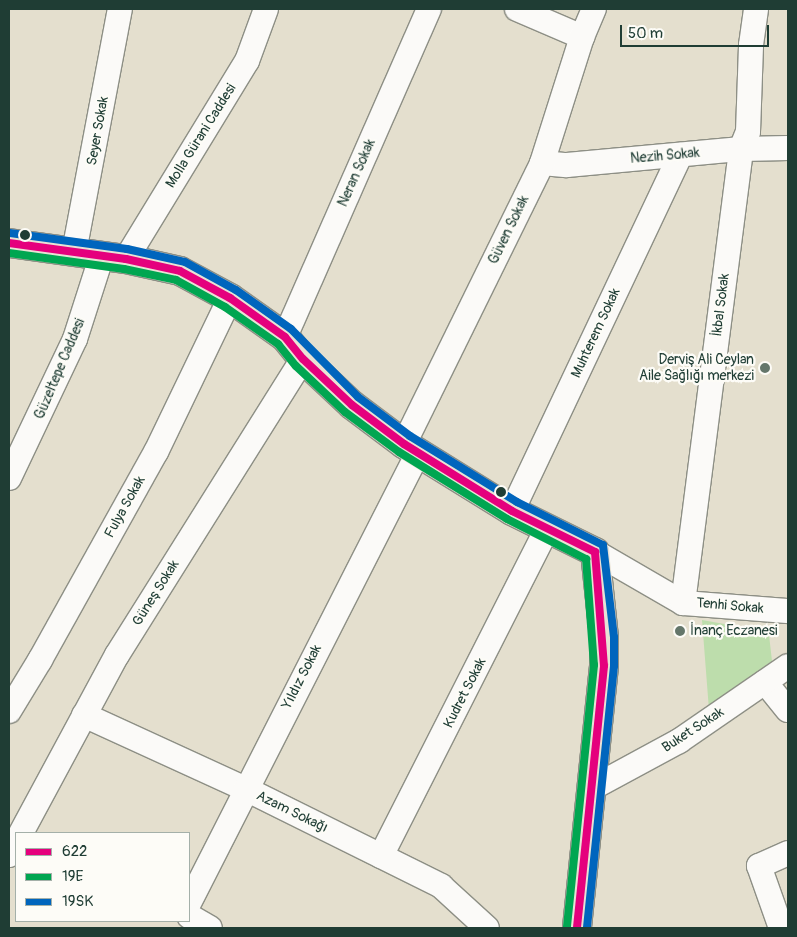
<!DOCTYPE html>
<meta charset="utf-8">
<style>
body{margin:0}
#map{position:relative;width:797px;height:937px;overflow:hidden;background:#e4dfce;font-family:Pangolin,sans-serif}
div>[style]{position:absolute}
.green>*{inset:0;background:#bdddac}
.roads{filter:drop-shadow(1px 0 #8d8f85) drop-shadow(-1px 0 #8d8f85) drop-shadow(0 1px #8d8f85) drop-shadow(0 -1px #8d8f85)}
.minor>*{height:24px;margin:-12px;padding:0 12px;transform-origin:12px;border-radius:12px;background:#fbfaf8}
.major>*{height:28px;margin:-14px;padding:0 14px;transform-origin:14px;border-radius:14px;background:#e8e2d5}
.bus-1>*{height:8px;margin:-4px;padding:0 4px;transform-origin:4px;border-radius:4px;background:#e5007d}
.bus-2>*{height:8px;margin:-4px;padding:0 4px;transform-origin:4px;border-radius:4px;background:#00a651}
.bus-3>*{height:8px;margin:-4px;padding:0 4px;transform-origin:4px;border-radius:4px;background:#0065bd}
.dots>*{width:14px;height:14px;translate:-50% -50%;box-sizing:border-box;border:2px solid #fdfcf7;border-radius:50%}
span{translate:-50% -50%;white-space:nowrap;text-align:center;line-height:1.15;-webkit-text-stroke:4.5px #fdfcf7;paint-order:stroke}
.street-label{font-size:14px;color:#1f3d34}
.poi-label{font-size:14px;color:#1f3d34}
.right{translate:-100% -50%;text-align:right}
.left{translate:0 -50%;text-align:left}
.frame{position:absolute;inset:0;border:10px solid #1f3d34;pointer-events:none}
.legend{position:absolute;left:15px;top:832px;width:175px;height:90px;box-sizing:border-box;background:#fdfcf7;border:1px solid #a4b0a9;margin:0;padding:6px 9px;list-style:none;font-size:15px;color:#1f3d34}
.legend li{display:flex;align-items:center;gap:10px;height:25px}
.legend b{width:25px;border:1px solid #a4b0a9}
.scale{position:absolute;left:620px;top:25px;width:149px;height:22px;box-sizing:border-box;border:2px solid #1f3d34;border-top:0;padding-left:6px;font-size:15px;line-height:18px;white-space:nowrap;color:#1f3d34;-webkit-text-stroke:4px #fdfcf7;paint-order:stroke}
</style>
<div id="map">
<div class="green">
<i style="clip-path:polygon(702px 620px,741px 627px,768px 626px,772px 661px,709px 710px)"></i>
</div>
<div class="roads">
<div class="minor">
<i style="left:517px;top:9px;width:71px;rotate:23.3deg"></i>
<i style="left:542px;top:163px;width:25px;rotate:5deg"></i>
<i style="left:567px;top:165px;width:175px;rotate:-5.3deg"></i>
<i style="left:741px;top:149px;width:47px;rotate:-1.2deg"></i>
<i style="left:74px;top:252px;width:247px;rotate:-79.3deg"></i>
<i style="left:126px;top:259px;width:232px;rotate:-58.6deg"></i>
<i style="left:247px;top:61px;width:55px;rotate:-69.9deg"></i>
<i style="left:285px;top:337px;width:358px;rotate:-66.3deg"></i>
<i style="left:404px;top:444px;width:313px;rotate:-63.8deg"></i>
<i style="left:542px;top:163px;width:132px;rotate:-72.4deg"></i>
<i style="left:582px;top:37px;width:30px;rotate:-67deg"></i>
<i style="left:9px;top:478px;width:154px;rotate:-64.6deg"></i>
<i style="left:75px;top:339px;width:88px;rotate:-72.2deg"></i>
<i style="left:512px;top:511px;width:394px;rotate:-64.7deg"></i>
<i style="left:595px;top:552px;width:102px;rotate:30.1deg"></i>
<i style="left:683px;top:603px;width:105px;rotate:4.4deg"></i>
<i style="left:683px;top:603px;width:458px;rotate:-82.7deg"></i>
<i style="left:741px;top:149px;width:18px;rotate:-68deg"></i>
<i style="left:748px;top:132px;width:87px;rotate:-88deg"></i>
<i style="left:751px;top:45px;width:36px;rotate:-82deg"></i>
<i style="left:765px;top:682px;width:36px;rotate:51deg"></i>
<i style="left:9px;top:711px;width:60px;rotate:-58.7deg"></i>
<i style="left:40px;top:660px;width:238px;rotate:-60.9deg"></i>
<i style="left:156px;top:452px;width:171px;rotate:-64.3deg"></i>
<i style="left:84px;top:715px;width:178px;rotate:24.6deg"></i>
<i style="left:246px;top:789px;width:218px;rotate:26.4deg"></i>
<i style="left:441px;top:886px;width:62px;rotate:42.4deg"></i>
<i style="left:594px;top:787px;width:97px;rotate:-28.4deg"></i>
<i style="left:679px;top:741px;width:132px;rotate:-34.5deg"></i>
<i style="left:21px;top:833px;width:202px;rotate:-61.7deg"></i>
<i style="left:117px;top:655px;width:350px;rotate:-57.9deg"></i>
<i style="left:9px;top:855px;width:16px;rotate:-63deg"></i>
<i style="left:381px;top:856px;width:367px;rotate:-63.1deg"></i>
<i style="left:189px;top:903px;width:505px;rotate:-63.03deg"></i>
<i style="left:189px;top:916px;width:24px;rotate:30deg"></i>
<i style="left:781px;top:928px;width:66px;rotate:-109.5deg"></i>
<i style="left:759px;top:866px;width:32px;rotate:-24deg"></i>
</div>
<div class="major">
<i style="left:9px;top:243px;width:118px;rotate:7.8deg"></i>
<i style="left:126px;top:259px;width:55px;rotate:12.5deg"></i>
<i style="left:180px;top:271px;width:57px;rotate:28.4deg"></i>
<i style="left:230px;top:298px;width:67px;rotate:35.3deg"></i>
<i style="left:285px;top:337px;width:28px;rotate:51deg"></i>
<i style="left:303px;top:359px;width:67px;rotate:43.2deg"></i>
<i style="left:352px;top:405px;width:65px;rotate:36.9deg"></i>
<i style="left:404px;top:444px;width:127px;rotate:31.8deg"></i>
<i style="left:512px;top:511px;width:93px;rotate:26.3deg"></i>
<i style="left:595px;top:552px;width:86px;rotate:84deg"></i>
<i style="left:604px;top:638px;width:28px;rotate:90deg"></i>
<i style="left:604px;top:666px;width:263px;rotate:95.9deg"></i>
</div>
</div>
<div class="bus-1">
<i style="left:9px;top:243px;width:118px;rotate:7.8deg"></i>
<i style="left:126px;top:259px;width:55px;rotate:12.5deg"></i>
<i style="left:180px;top:271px;width:57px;rotate:28.4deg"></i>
<i style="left:230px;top:298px;width:67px;rotate:35.3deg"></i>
<i style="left:285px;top:337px;width:28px;rotate:51deg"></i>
<i style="left:303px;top:359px;width:67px;rotate:43.2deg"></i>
<i style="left:352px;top:405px;width:65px;rotate:36.9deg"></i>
<i style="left:404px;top:444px;width:127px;rotate:31.8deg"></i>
<i style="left:512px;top:511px;width:93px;rotate:26.3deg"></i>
<i style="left:595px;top:552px;width:114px;rotate:85.5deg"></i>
<i style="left:604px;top:666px;width:263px;rotate:95.9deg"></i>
</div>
<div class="bus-2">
<i style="left:9px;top:253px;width:116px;rotate:7.9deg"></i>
<i style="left:124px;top:269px;width:53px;rotate:11.9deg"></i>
<i style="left:176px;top:280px;width:56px;rotate:28.9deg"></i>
<i style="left:225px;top:307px;width:65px;rotate:34.9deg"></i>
<i style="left:278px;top:344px;width:28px;rotate:51deg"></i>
<i style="left:296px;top:366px;width:67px;rotate:43.2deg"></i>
<i style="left:345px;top:412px;width:67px;rotate:36.5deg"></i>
<i style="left:399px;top:452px;width:127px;rotate:31.8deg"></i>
<i style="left:507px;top:519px;width:89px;rotate:26.9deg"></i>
<i style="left:586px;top:559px;width:106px;rotate:85.7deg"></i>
<i style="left:594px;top:665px;width:263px;rotate:95.9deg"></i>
</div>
<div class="bus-3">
<i style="left:10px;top:233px;width:118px;rotate:7.8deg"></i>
<i style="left:127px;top:249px;width:59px;rotate:12.6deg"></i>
<i style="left:185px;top:262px;width:58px;rotate:28.8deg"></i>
<i style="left:236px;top:290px;width:67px;rotate:35.3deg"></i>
<i style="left:291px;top:329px;width:95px;rotate:45.4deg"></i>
<i style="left:358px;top:397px;width:65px;rotate:36.9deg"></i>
<i style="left:410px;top:436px;width:126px;rotate:31.7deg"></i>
<i style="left:517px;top:502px;width:96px;rotate:26.6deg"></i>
<i style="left:603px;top:545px;width:93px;rotate:83.2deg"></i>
<i style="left:614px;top:637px;width:29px;rotate:90deg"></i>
<i style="left:614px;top:666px;width:263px;rotate:95.9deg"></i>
</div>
<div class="dots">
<i style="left:25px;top:235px;background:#1f3d34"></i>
<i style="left:765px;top:368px;background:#64766a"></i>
<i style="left:501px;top:492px;background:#1f3d34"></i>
<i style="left:680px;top:631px;background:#64766a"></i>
</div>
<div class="street-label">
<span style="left:98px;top:131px;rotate:-80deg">Seyer Sokak</span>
<span style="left:201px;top:136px;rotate:-58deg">Molla Gürani Caddesi</span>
<span style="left:665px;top:156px;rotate:-5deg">Nezih Sokak</span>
<span style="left:357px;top:173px;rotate:-66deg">Neran Sokak</span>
<span style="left:509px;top:230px;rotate:-64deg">Güven Sokak</span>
<span style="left:721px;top:305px;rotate:-83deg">İkbal Sokak</span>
<span style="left:596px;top:333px;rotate:-65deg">Muhterem Sokak</span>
<span style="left:60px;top:369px;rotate:-67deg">Güzeltepe Caddesi</span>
<span style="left:125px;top:507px;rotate:-61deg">Fulya Sokak</span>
<span style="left:156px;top:593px;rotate:-58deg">Güneş Sokak</span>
<span style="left:730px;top:606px;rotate:5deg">Tenhi Sokak</span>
<span style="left:302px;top:677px;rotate:-63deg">Yıldız Sokak</span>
<span style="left:465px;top:693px;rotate:-63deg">Kudret Sokak</span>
<span style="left:693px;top:730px;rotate:-33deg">Buket Sokak</span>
<span style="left:292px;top:812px;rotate:26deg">Azam Sokağı</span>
</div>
<div class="poi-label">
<span class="right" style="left:754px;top:368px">Derviş Ali Ceylan<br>Aile Sağlığı merkezi</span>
<span class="left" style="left:690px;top:631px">İnanç Eczanesi</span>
</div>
<div class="frame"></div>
<ul class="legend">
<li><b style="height:6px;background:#e5007d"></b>622</li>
<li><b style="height:6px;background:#00a651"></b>19E</li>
<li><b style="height:6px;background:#0065bd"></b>19SK</li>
</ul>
<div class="scale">50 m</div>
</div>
